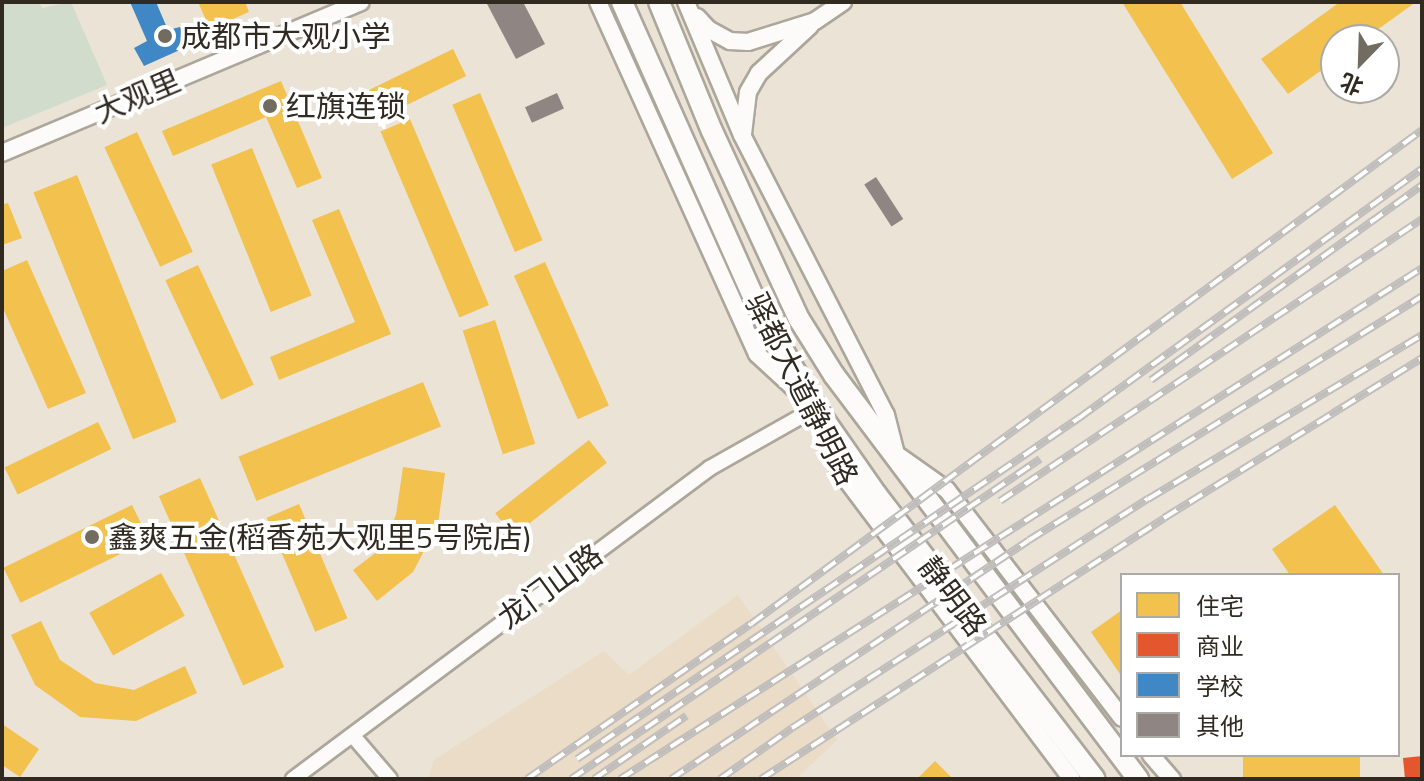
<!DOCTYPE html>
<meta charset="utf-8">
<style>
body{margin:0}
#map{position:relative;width:1424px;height:781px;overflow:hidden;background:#ebe3d5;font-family:"Titillium Web","Noto Sans SC",sans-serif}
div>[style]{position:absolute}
.built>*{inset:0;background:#eadcc6}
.green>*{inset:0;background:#d2dccc}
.homes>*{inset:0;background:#f2c14e;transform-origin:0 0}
.shops>*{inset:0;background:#e4572e}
.schools>*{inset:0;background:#3f88c5}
.building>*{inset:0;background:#8f8684;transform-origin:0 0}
.roads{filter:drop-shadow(2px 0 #aca69b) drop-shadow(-2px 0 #aca69b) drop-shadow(0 2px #aca69b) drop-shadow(0 -2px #aca69b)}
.minor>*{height:14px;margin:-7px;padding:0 7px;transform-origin:7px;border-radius:7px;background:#fcfbf9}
.tertiary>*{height:16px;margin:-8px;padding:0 8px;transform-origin:8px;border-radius:8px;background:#fcfbf9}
.primary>*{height:20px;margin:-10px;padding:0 10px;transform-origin:10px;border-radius:10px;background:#fcfbf9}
.rail>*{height:8px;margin-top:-4px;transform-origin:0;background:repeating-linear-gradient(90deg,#fff 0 15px,#c0bebc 0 30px);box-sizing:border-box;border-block:2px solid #c0bebc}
.dots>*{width:22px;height:22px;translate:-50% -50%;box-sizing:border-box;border:4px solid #fff;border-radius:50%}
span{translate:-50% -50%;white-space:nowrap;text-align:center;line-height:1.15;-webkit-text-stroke:8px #fff;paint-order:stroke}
.poi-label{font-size:30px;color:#302a21}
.left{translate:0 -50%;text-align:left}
.street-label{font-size:30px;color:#302a21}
.frame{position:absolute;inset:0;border:4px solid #302a21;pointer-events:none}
.legend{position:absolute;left:1120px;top:573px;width:280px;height:184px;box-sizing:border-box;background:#fff;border:2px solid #acaaa6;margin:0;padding:10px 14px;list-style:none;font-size:24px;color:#302a21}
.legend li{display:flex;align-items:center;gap:16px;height:40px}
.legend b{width:40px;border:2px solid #acaaa6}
.north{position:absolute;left:1320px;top:24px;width:80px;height:80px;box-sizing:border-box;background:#fff;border:2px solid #acaaa6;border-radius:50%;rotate:203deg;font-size:22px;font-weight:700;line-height:32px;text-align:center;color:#302a21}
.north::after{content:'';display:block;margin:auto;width:28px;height:36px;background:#716b60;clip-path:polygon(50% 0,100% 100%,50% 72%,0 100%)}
</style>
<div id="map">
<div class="built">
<i style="clip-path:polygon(738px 595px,837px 740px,796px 779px,428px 779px,434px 760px,604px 651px,629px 675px)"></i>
</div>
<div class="green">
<i style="clip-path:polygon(2px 2px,39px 2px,42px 8px,71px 2px,107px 85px,2px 128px)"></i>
</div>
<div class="homes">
<i style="clip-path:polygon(198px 2px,245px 2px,249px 12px,210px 29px)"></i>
<i style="clip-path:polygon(1122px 2px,1180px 2px,1273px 153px,1232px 179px)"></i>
<i style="clip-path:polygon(1340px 2px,1416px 2px,1363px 40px,1336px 40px,1336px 60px,1288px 94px,1261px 59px)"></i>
<i style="left:453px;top:49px;width:30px;height:98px;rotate:64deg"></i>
<i style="clip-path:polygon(281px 81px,322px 178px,297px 188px,266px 117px,173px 156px,162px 131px)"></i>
<i style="left:480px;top:93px;width:160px;height:30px;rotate:67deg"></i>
<i style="left:410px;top:119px;width:202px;height:32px;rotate:67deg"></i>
<i style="left:137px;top:132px;width:132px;height:36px;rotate:65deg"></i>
<i style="left:252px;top:148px;width:159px;height:44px;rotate:68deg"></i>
<i style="left:77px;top:175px;width:266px;height:47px;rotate:68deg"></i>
<i style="clip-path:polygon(8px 203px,22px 238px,2px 245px,2px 205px)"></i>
<i style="clip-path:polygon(339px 209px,391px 334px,279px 380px,270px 357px,355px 322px,312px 220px)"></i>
<i style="clip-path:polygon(27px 260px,86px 393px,48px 409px,2px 306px,2px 271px)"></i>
<i style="left:545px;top:262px;width:157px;height:34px;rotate:66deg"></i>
<i style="left:198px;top:265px;width:132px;height:36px;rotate:65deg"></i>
<i style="left:495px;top:320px;width:130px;height:34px;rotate:72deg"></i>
<i style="left:423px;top:382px;width:48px;height:199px;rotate:68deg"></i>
<i style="left:98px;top:422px;width:30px;height:104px;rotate:64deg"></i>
<i style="left:589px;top:440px;width:29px;height:119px;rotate:52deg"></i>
<i style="clip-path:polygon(403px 467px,445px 473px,438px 524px,413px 572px,377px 601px,353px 570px,378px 551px,396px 515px)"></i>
<i style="left:200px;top:478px;width:207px;height:45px;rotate:66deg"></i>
<i style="left:299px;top:504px;width:124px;height:35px;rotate:67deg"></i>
<i style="left:132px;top:505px;width:39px;height:143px;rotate:64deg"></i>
<i style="clip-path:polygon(1335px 505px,1384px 575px,1290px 575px,1272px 549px)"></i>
<i style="left:161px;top:573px;width:49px;height:82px;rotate:61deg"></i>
<i style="clip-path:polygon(1122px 610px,1122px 677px,1091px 632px)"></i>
<i style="clip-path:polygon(41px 621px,60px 660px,95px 683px,134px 690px,185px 666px,197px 693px,136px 721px,80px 717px,35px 685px,11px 635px)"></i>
<i style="clip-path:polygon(2px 724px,39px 749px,20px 777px,2px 765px)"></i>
<i style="left:1243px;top:755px;width:117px;height:24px"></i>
<i style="clip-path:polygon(935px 761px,953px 779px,917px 779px)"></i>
</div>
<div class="shops">
<i style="clip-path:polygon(1422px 756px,1422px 779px,1405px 779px,1403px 758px)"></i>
</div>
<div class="schools">
<i style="clip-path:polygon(130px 2px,156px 2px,168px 30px,180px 27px,191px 45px,144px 66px,134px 48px,147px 41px)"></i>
</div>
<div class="building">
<i style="clip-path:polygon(486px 2px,523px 2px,545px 44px,516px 59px)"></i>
<i style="left:557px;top:93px;width:17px;height:35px;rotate:66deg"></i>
<i style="left:876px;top:177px;width:50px;height:14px;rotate:57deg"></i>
</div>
<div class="roads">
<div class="minor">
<i style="left:354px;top:737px;width:55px;rotate:49.4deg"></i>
<i style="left:293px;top:779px;width:520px;rotate:-36.72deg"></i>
<i style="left:710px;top:468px;width:122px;rotate:-29.5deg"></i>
</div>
<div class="tertiary">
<i style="left:598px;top:2px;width:386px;rotate:65.7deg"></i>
<i style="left:757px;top:354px;width:68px;rotate:42.6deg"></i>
<i style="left:686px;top:2px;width:144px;rotate:67.2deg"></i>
<i style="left:742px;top:135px;width:315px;rotate:62.8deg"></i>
<i style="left:886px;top:415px;width:40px;rotate:75.6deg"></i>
<i style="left:896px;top:454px;width:62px;rotate:35.2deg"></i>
<i style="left:947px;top:490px;width:287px;rotate:52.5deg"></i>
<i style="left:697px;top:17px;width:16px;rotate:47deg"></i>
<i style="left:708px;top:29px;width:25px;rotate:29deg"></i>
<i style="left:730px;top:41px;width:18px;rotate:3deg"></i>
<i style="left:748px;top:42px;width:70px;rotate:-17.4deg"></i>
<i style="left:815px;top:21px;width:34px;rotate:-34deg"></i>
<i style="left:743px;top:134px;width:42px;rotate:-83.2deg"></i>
<i style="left:748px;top:92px;width:22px;rotate:-60deg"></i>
<i style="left:759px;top:73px;width:69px;rotate:-42.7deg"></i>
<i style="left:2px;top:153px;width:389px;rotate:-22.8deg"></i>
<i style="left:823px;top:426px;width:47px;rotate:70deg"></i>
<i style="left:839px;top:470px;width:387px;rotate:53deg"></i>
<i style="left:1151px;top:755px;width:32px;rotate:49deg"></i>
</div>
<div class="primary">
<i style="left:622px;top:2px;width:325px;rotate:66deg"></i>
<i style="left:754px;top:299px;width:125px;rotate:60.4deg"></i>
<i style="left:816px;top:408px;width:105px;rotate:55.1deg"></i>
<i style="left:876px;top:494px;width:359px;rotate:52.5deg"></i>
<i style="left:659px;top:2px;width:139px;rotate:67.7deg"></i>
<i style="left:712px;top:131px;width:207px;rotate:65.2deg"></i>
<i style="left:799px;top:319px;width:66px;rotate:58deg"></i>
<i style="left:834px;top:375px;width:506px;rotate:53.04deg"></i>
</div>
</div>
<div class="rail">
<i style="left:1151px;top:380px;width:334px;rotate:-35.7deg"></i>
<i style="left:1000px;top:501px;width:508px;rotate:-33.75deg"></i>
<i style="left:577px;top:759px;width:607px;rotate:-34.19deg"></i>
<i style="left:1079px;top:418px;width:424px;rotate:-36deg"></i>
<i style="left:527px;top:779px;width:272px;rotate:-34.7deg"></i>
<i style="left:751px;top:624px;width:833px;rotate:-36.36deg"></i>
<i style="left:571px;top:779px;width:568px;rotate:-34.31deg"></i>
<i style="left:594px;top:779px;width:112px;rotate:-34.4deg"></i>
<i style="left:620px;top:779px;width:951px;rotate:-32.5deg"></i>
<i style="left:671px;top:779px;width:430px;rotate:-33.7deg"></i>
<i style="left:1029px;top:540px;width:463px;rotate:-31.8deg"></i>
<i style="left:720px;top:779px;width:88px;rotate:-35.3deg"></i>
<i style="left:792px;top:728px;width:423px;rotate:-32.8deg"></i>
<i style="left:1148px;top:499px;width:319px;rotate:-30.9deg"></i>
<i style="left:761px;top:779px;width:480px;rotate:-32.9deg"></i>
<i style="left:1164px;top:518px;width:304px;rotate:-31.8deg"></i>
</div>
<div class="dots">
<i style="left:165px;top:36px;background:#716b60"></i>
<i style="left:270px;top:106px;background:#716b60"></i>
<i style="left:92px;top:537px;background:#716b60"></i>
</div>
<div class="poi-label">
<span class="left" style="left:181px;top:36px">成都市大观小学</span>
<span class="left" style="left:286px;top:106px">红旗连锁</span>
<span class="left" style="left:108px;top:537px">鑫爽五金(稻香苑大观里5号院店)</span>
</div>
<div class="street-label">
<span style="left:137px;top:96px;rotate:-23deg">大观里</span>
<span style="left:802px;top:389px;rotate:63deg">驿都大道静明路</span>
<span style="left:550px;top:586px;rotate:-36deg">龙门山路</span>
<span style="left:953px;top:596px;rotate:53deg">静明路</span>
</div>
<div class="frame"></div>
<ul class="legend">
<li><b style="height:22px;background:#f2c14e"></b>住宅</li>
<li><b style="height:22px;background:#e4572e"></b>商业</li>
<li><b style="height:22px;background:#3f88c5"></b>学校</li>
<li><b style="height:22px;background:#8f8684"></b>其他</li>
</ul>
<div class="north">北</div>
</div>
